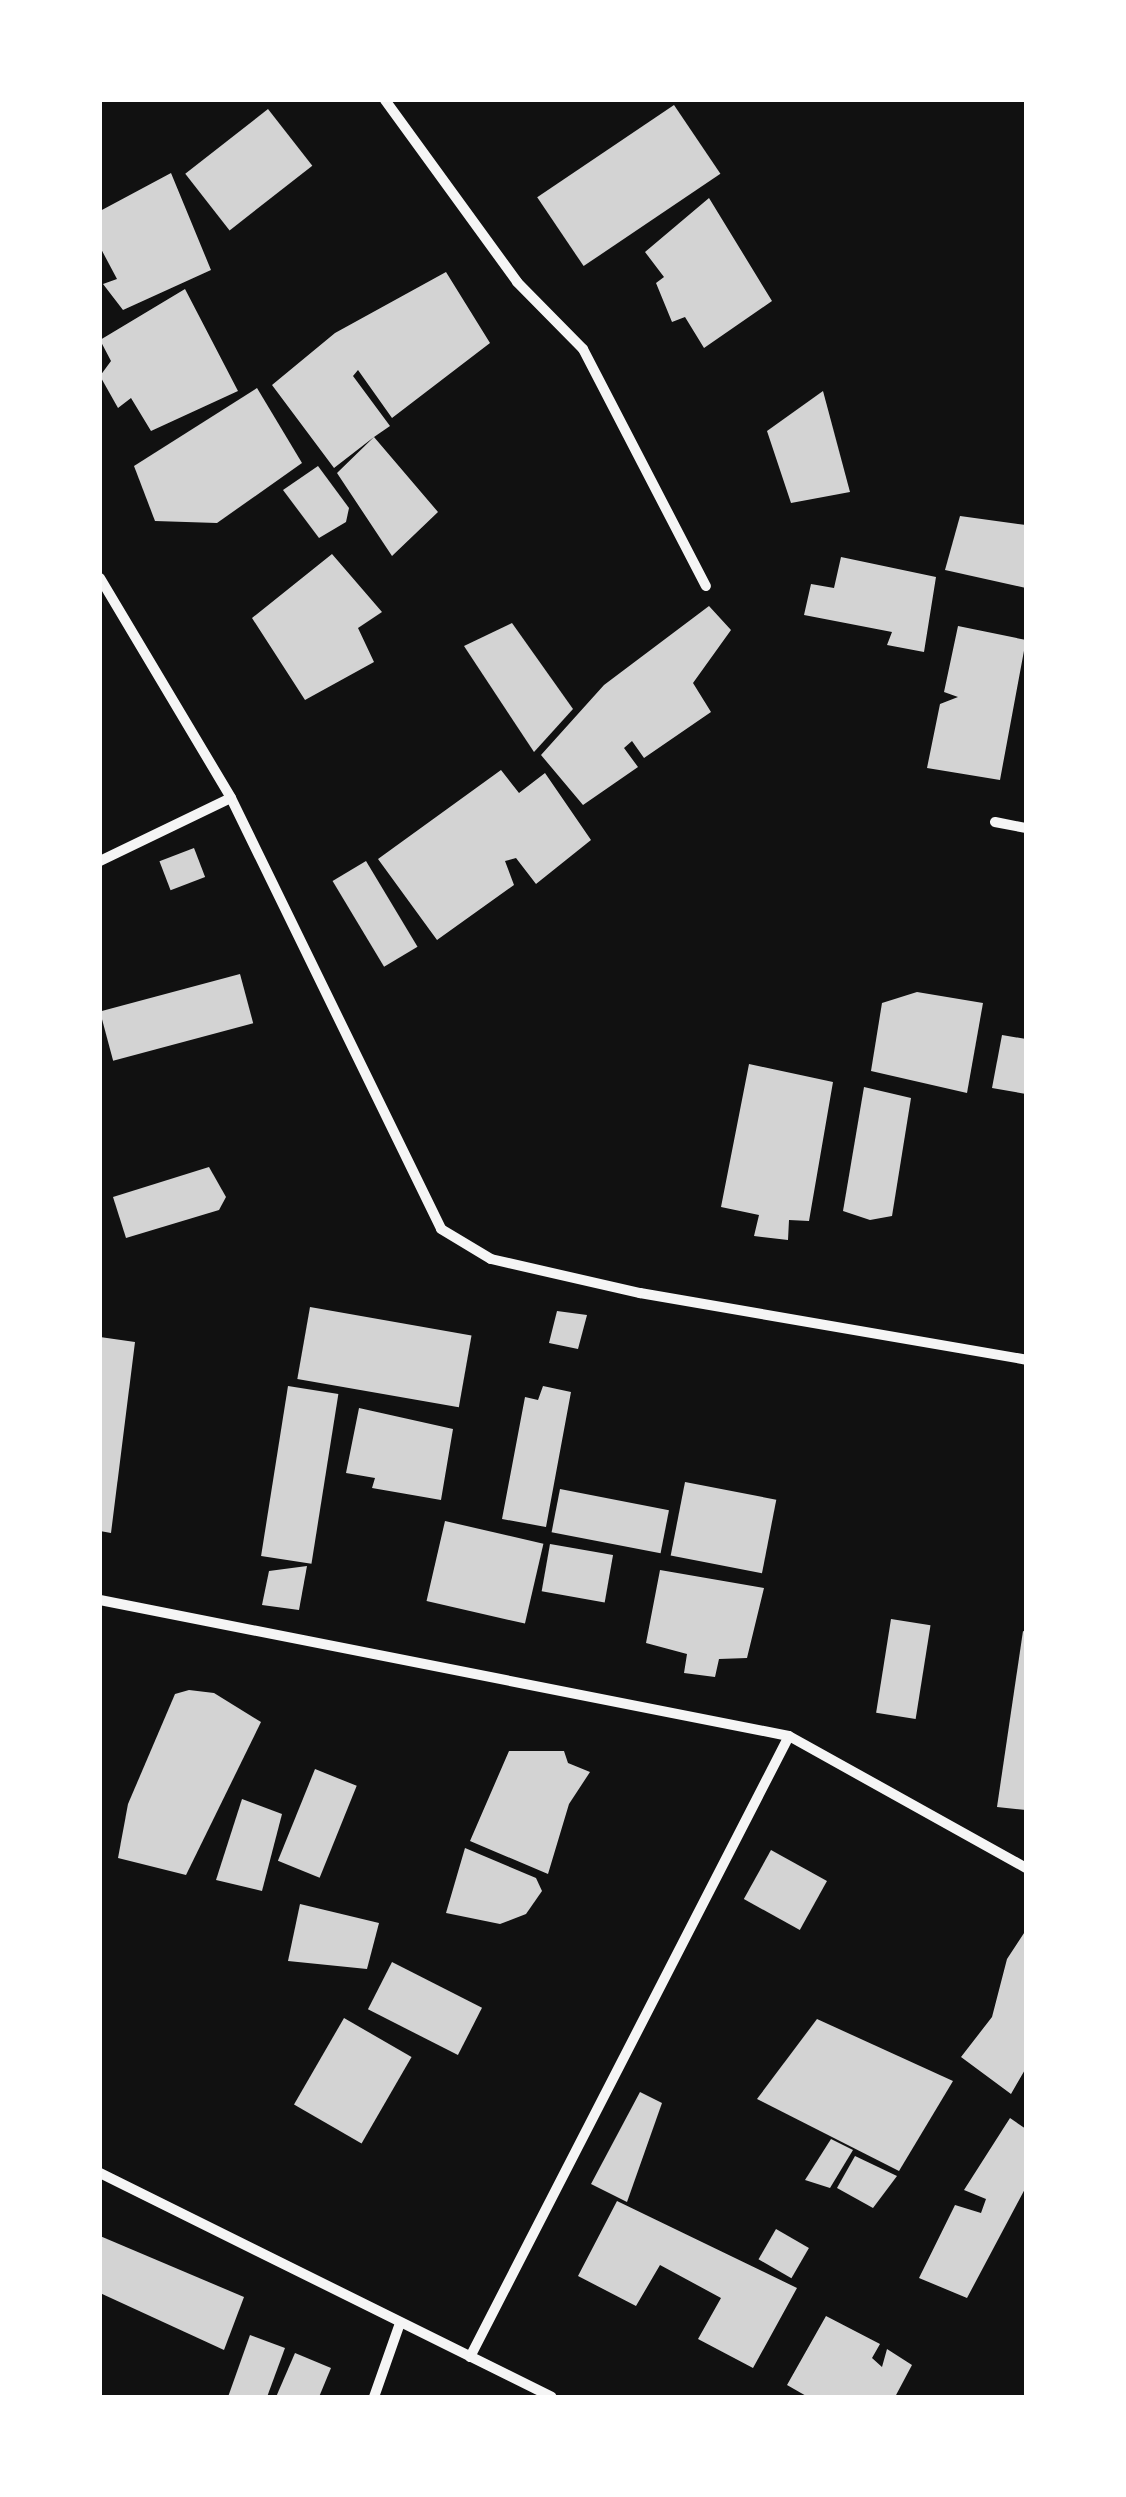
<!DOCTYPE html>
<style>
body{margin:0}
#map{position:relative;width:1126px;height:2497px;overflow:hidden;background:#111;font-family:"Noto Sans",sans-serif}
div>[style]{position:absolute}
.building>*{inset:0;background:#d3d3d3;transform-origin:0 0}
.minor>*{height:10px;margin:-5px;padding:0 5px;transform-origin:5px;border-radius:5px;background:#f5f5f5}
span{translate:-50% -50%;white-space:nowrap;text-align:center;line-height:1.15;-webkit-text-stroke:8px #fff;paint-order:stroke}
.frame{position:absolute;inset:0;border:102px solid #fff;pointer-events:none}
</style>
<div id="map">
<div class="building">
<i style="left:674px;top:105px;width:83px;height:165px;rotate:56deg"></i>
<i style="left:268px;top:109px;width:72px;height:105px;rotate:52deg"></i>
<i style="clip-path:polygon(171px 173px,211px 270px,123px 310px,103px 284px,117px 279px,100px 247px,100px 211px)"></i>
<i style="clip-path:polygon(709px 198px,772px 301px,704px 348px,685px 317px,672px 322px,656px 283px,664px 277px,645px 252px)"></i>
<i style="clip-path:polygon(446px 272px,490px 343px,392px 418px,358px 370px,353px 376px,390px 426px,374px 437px,438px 512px,392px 556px,337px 473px,374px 437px,334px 468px,272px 385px,335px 333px)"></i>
<i style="clip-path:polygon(185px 289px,238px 391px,151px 431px,131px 398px,118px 408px,100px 376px,111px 361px,100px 340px)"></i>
<i style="clip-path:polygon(257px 388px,302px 463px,217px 523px,155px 521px,134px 466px)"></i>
<i style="clip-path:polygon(823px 391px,850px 492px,791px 503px,767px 431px)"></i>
<i style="clip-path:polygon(318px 466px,349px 508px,346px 522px,319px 538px,283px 490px)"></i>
<i style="clip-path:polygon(960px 516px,1026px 525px,1026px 588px,945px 570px)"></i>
<i style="clip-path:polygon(332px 554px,382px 612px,358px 628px,374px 662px,305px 700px,252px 618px)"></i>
<i style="clip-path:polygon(841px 557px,936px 577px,924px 652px,887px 645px,892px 632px,804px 615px,811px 584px,834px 588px)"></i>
<i style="clip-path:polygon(709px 606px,731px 630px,693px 683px,711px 712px,644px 758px,632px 741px,624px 748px,638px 767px,583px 805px,541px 755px,604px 685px)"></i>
<i style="clip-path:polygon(512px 623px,573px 709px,534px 752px,464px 646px)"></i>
<i style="clip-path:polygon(958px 626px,1026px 640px,1000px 780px,927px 768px,940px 704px,958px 697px,944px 692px)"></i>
<i style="clip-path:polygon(501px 770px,519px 793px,545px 773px,591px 840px,536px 884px,516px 858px,505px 861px,514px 885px,437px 940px,378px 859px)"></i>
<i style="left:194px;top:848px;width:31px;height:37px;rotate:69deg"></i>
<i style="left:366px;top:861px;width:100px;height:39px;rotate:59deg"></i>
<i style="left:240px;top:974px;width:51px;height:145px;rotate:75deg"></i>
<i style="clip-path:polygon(917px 992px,983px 1003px,967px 1093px,871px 1071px,882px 1003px)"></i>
<i style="clip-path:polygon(1002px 1035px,1026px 1039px,1026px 1094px,992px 1088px)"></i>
<i style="clip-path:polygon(749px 1064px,833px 1082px,809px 1221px,789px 1220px,788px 1240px,754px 1236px,759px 1215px,721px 1207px)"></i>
<i style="clip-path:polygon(864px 1087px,911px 1098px,892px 1216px,870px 1220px,843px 1211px)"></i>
<i style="clip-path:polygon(209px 1167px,226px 1197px,219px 1210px,126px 1238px,113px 1197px)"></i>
<i style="left:310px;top:1307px;width:164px;height:73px;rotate:10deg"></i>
<i style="clip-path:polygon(557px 1311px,587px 1315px,578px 1349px,549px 1343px)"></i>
<i style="clip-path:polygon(100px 1337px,135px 1342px,111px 1533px,100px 1531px)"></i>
<i style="left:288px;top:1386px;width:51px;height:172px;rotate:9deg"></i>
<i style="clip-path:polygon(543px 1386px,571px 1392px,546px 1527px,502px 1519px,525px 1397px,538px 1400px)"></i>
<i style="clip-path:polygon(359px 1408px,453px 1429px,441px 1500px,372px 1488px,375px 1478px,346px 1473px)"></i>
<i style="left:685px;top:1482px;width:93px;height:75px;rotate:11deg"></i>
<i style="left:560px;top:1489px;width:111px;height:44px;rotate:11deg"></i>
<i style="left:445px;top:1521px;width:101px;height:82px;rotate:13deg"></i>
<i style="left:550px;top:1544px;width:64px;height:48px;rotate:10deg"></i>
<i style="clip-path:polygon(307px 1566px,299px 1610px,262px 1605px,269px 1571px)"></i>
<i style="clip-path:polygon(660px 1570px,764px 1588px,747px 1658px,719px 1659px,715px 1677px,684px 1673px,687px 1654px,646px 1643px)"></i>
<i style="left:891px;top:1619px;width:40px;height:95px;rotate:9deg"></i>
<i style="clip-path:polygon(1023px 1631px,1026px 1632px,1026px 1810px,997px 1807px)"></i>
<i style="clip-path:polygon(189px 1690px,214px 1693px,261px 1722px,186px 1875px,118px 1858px,128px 1804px,175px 1694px)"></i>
<i style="clip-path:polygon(509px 1751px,564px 1751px,568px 1763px,590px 1772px,569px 1804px,548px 1874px,470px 1841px)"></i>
<i style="left:315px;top:1769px;width:45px;height:99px;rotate:22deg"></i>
<i style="clip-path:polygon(242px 1799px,282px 1814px,262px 1891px,216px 1880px)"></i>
<i style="clip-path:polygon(465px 1848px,536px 1878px,542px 1891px,526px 1914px,500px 1924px,446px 1913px)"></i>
<i style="left:771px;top:1850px;width:64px;height:56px;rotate:29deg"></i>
<i style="clip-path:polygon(300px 1904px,379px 1923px,367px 1969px,288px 1961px)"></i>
<i style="clip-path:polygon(1026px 1930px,1026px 2068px,1011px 2094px,961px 2057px,992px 2017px,1007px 1959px)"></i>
<i style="left:392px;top:1962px;width:101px;height:53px;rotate:27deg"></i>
<i style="left:344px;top:2018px;width:78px;height:100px;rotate:30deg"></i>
<i style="clip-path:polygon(817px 2019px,953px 2081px,899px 2171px,757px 2099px)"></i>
<i style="clip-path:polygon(640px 2092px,662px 2103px,627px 2202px,591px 2184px)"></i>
<i style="clip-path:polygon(1010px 2118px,1026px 2129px,1026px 2187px,967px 2298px,919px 2278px,955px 2205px,981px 2213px,986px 2199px,964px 2190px)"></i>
<i style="clip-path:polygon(831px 2139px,853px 2150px,830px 2188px,805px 2180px)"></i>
<i style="clip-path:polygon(855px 2156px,897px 2176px,873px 2208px,837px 2188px)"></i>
<i style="clip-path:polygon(617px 2201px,797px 2288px,753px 2368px,698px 2339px,721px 2298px,660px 2265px,636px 2306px,578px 2276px)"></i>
<i style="left:776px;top:2229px;width:38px;height:35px;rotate:30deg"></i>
<i style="clip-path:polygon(100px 2236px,244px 2297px,224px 2350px,100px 2293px)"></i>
<i style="clip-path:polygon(826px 2316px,880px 2344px,872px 2358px,882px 2367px,887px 2349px,912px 2365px,895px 2397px,808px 2397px,787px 2385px)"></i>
<i style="clip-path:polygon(250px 2335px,285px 2348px,267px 2397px,228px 2397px)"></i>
<i style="clip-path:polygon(295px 2353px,331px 2368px,319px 2397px,276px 2397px)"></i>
</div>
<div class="minor">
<i style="left:385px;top:100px;width:225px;rotate:54deg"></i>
<i style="left:517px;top:282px;width:94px;rotate:45.4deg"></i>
<i style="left:583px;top:349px;width:267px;rotate:62.6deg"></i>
<i style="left:100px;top:578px;width:256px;rotate:59.2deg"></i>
<i style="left:231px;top:798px;width:479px;rotate:64deg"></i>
<i style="left:441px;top:1229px;width:58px;rotate:31deg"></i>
<i style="left:491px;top:1259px;width:153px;rotate:12.9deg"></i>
<i style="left:640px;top:1293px;width:392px;rotate:9.8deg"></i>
<i style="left:995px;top:822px;width:32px;rotate:11deg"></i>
<i style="left:100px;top:861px;width:145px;rotate:-25.7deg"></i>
<i style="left:100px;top:1600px;width:702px;rotate:11.17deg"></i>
<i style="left:789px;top:1736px;width:271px;rotate:29.1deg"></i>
<i style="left:100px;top:2173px;width:504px;rotate:26.36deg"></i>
<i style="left:470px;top:2357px;width:698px;rotate:-62.81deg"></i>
<i style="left:374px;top:2397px;width:78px;rotate:-70.6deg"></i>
</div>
<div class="frame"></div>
</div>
